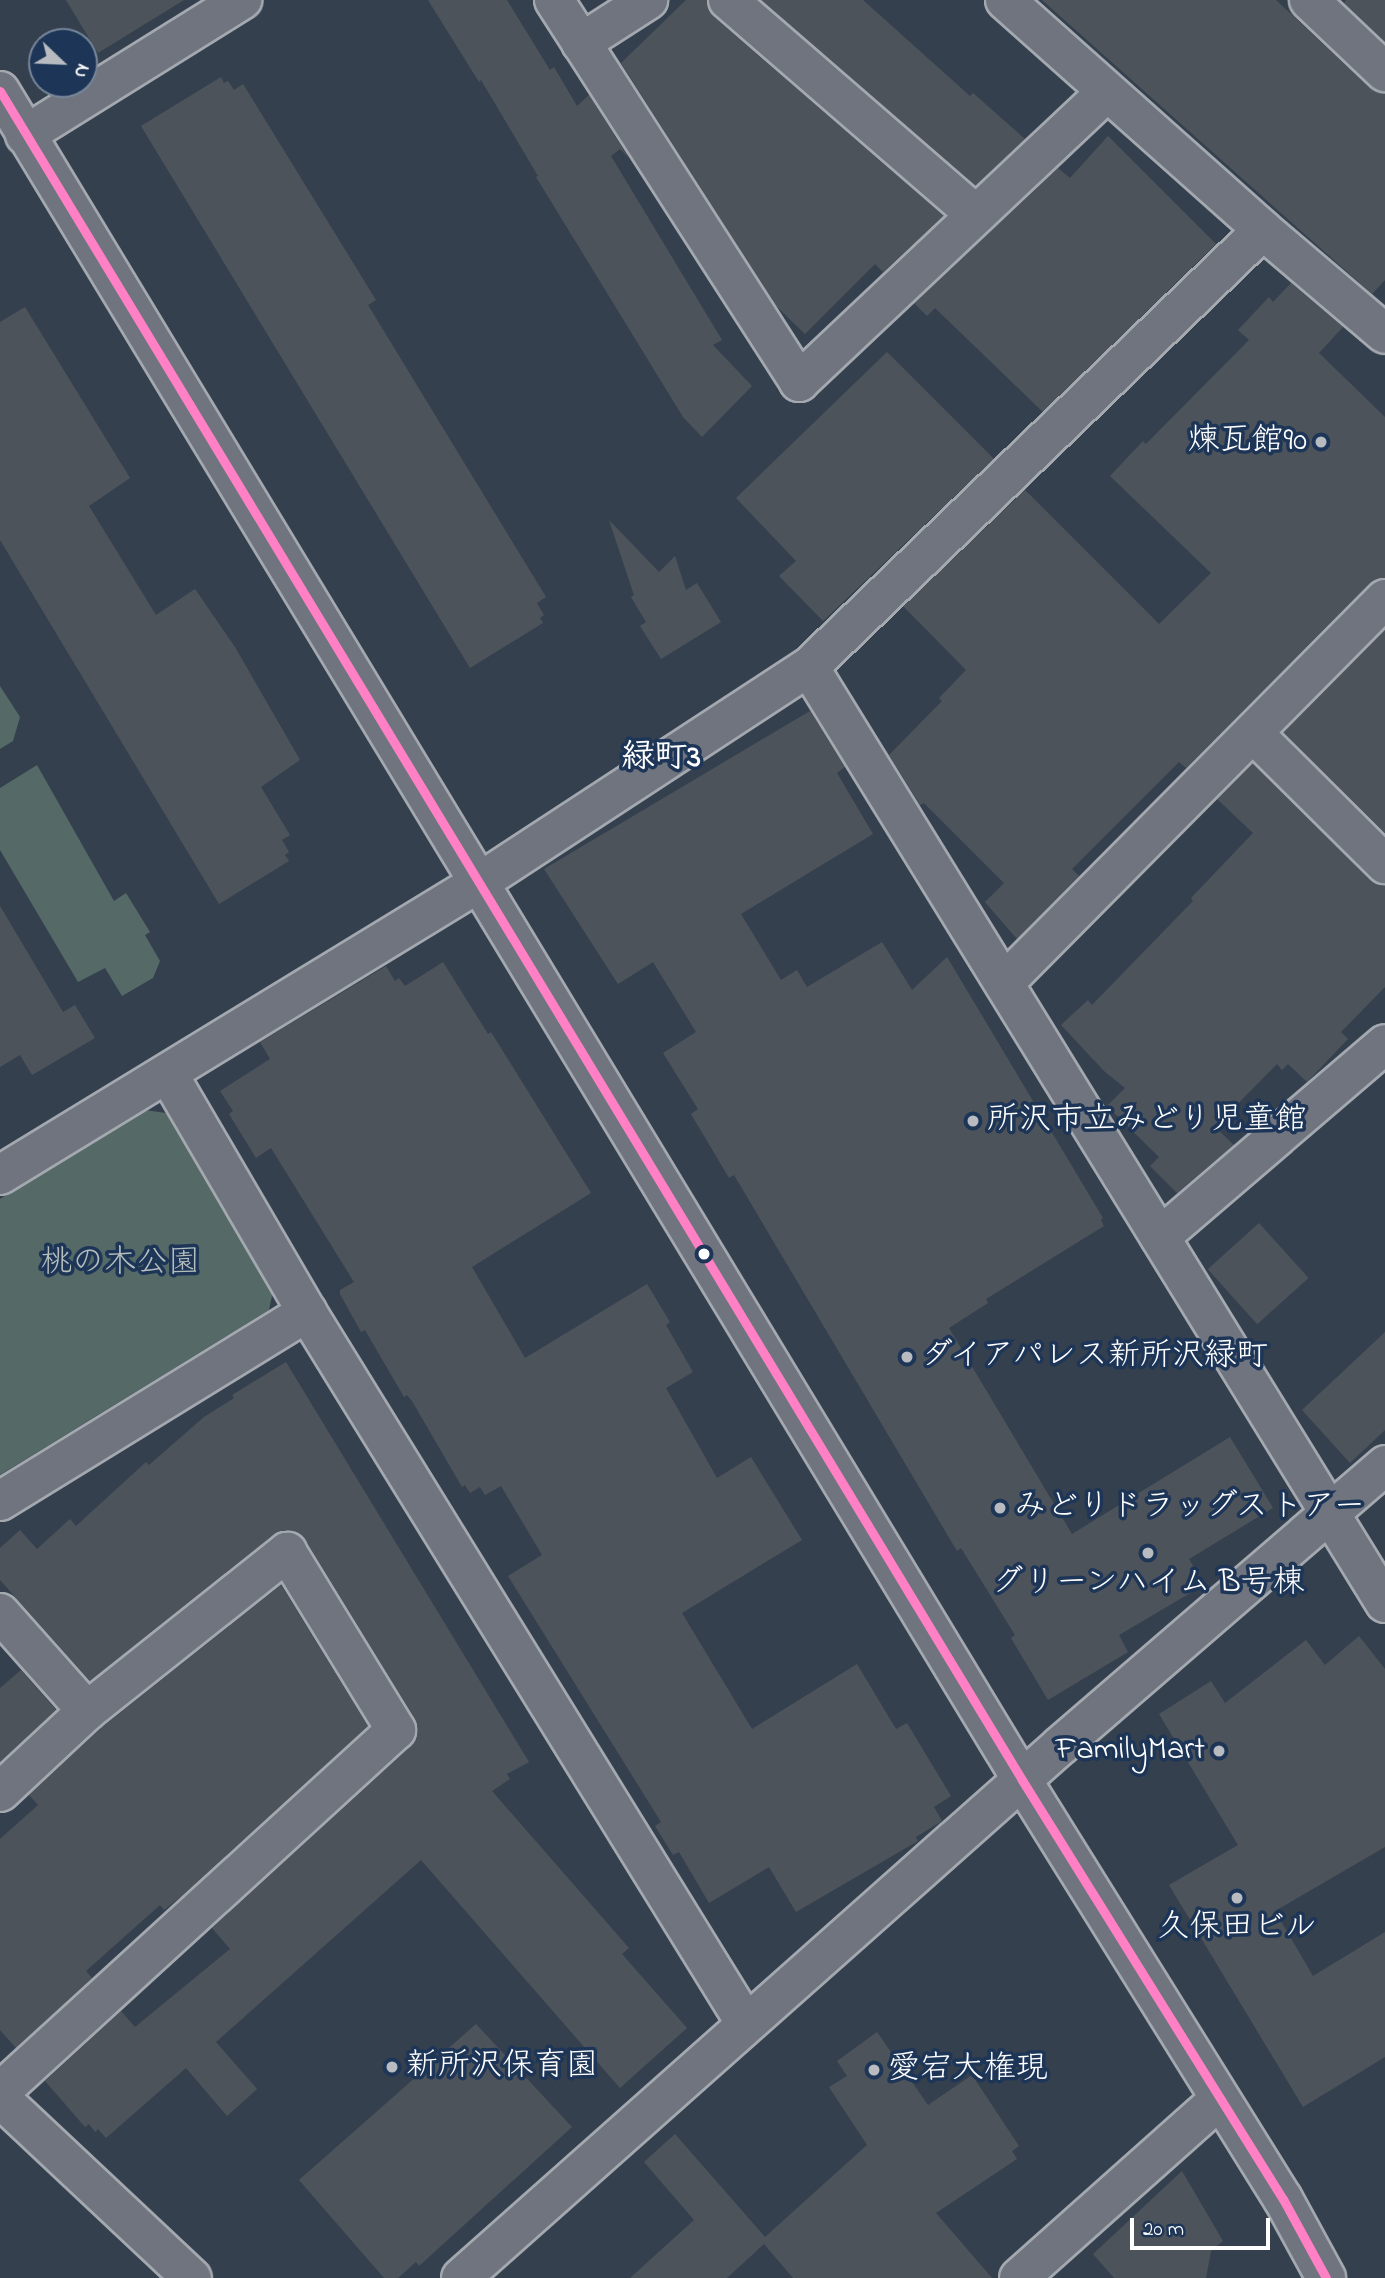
<!DOCTYPE html>
<meta charset="utf-8">
<style>
body{margin:0}
#map{position:relative;width:1385px;height:2278px;overflow:hidden;background:#35404f;font-family:"Indie Flower","Klee One",sans-serif}
div>[style]{position:absolute}
.green>*{inset:0;background:#556967}
.building>*{inset:0;background:#4d535b;transform-origin:0 0}
.roads{filter:drop-shadow(2px 0 #a4a9b0) drop-shadow(-2px 0 #a4a9b0) drop-shadow(0 2px #a4a9b0) drop-shadow(0 -2px #a4a9b0)}
.minor>*{height:38px;margin:-19px;padding:0 19px;transform-origin:19px;border-radius:19px;background:#6f747e}
.bus-1>*{height:9px;margin:-4.5px;padding:0 4.5px;transform-origin:4.5px;border-radius:4.5px;background:#ff80c5}
.dots>*{width:19px;height:19px;translate:-50% -50%;box-sizing:border-box;border:4px solid #1d3557;border-radius:50%}
span{translate:-50% -50%;white-space:nowrap;text-align:center;line-height:1.15;-webkit-text-stroke:7px #1d3557;paint-order:stroke}
.poi-label{font-size:32px;color:#fff}
.right{translate:-100% -50%;text-align:right}
.left{translate:0 -50%;text-align:left}
.park-label{font-size:32px;color:#b5bebc}
.neighbourhood-label{font-size:33px;color:#fff;font-weight:700}
.north{position:absolute;left:28px;top:28px;width:70px;height:70px;box-sizing:border-box;background:#1d3557;border:2px solid #77869a;border-radius:50%;rotate:113deg;font-size:19px;font-weight:700;line-height:28px;text-align:center;color:#fff}
.north::after{content:'';display:block;margin:auto;width:24px;height:32px;background:#b8bcc1;clip-path:polygon(50% 0,100% 100%,50% 72%,0 100%)}
.scale{position:absolute;left:1130px;top:2218px;width:140px;height:32px;box-sizing:border-box;border:4px solid #fff;border-top:0;padding-left:9px;font-size:21px;line-height:24px;white-space:nowrap;color:#fff;-webkit-text-stroke:5px #1d3557;paint-order:stroke}
</style>
<div id="map">
<div class="green">
<i style="clip-path:polygon(0 686px,20px 717px,13px 741px,0 749px)"></i>
<i style="clip-path:polygon(37px 765px,114px 901px,126px 893px,150px 932px,145px 935px,160px 961px,153px 978px,122px 996px,105px 968px,78px 982px,0 850px,0 788px)"></i>
<i style="clip-path:polygon(145px 1110px,166px 1113px,273px 1291px,269px 1310px,0 1475px,0 1199px)"></i>
</div>
<div class="building">
<i style="clip-path:polygon(66px 0,184px 0,98px 53px)"></i>
<i style="clip-path:polygon(428px 0,507px 0,550px 70px,554px 67px,577px 106px,589px 95px,629px 158px,620px 149px,611px 156px,722px 340px,713px 345px,752px 386px,702px 437px,683px 417px,536px 177px,538px 176px,481px 80px,479px 82px)"></i>
<i style="clip-path:polygon(686px 0,707px 0,714px 17px,944px 216px,883px 272px,875px 264px,805px 334px,775px 305px,621px 63px)"></i>
<i style="clip-path:polygon(761px 0,863px 0,970px 96px,973px 93px,1025px 139px,976px 186px)"></i>
<i style="clip-path:polygon(1042px 0,1276px 0,1370px 88px,1385px 93px,1385px 280px,1372px 294px)"></i>
<i style="clip-path:polygon(1346px 0,1385px 0,1385px 42px,1344px 3px)"></i>
<i style="clip-path:polygon(221px 77px,224px 83px,228px 81px,234px 90px,243px 84px,376px 300px,368px 305px,546px 597px,537px 603px,544px 615px,540px 618px,543px 623px,470px 668px,141px 126px)"></i>
<i style="clip-path:polygon(1108px 136px,1216px 244px,1043px 412px,935px 308px,927px 316px,914px 303px,1058px 168px,1070px 178px)"></i>
<i style="clip-path:polygon(1291px 283px,1343px 327px,1319px 353px,1385px 417px,1385px 578px,1369px 584px,1186px 768px,1179px 762px,1072px 869px,1079px 876px,1017px 939px,985px 902px,1004px 883px,924px 803px,920px 805px,889px 755px,942px 701px,939px 698px,966px 670px,903px 606px,1025px 490px,1159px 624px,1211px 573px,1110px 476px,1143px 441px,1146px 444px,1249px 340px,1238px 330px,1269px 297px,1273px 302px)"></i>
<i style="clip-path:polygon(25px 307px,130px 478px,89px 506px,156px 615px,195px 589px,235px 647px,300px 760px,261px 787px,290px 835px,282px 840px,289px 852px,285px 855px,289px 861px,219px 904px,0 540px,0 322px)"></i>
<i style="clip-path:polygon(887px 352px,994px 459px,823px 621px,779px 576px,796px 561px,736px 498px)"></i>
<i style="clip-path:polygon(609px 520px,659px 572px,675px 556px,686px 590px,697px 583px,721px 622px,661px 659px,640px 626px,646px 622px,631px 597px,634px 595px)"></i>
<i style="clip-path:polygon(1385px 630px,1385px 833px,1283px 732px)"></i>
<i style="clip-path:polygon(810px 711px,845px 767px,837px 773px,873px 834px,741px 914px,781px 980px,797px 970px,807px 987px,882px 942px,912px 990px,947px 957px,1103px 1218px,1101px 1220px,1104px 1226px,986px 1299px,988px 1303px,949px 1328px,1072px 1534px,1230px 1437px,1273px 1508px,1189px 1559px,1204px 1585px,1119px 1635px,1128px 1652px,1048px 1700px,1011px 1638px,1015px 1635px,961px 1548px,957px 1551px,734px 1175px,729px 1178px,691px 1114px,698px 1109px,663px 1053px,696px 1032px,653px 962px,618px 984px,544px 869px)"></i>
<i style="clip-path:polygon(1253px 763px,1370px 880px,1385px 885px,1385px 987px,1341px 1032px,1348px 1039px,1307px 1082px,1288px 1064px,1282px 1070px,1277px 1064px,1215px 1127px,1234px 1145px,1177px 1193px,1150px 1166px,1159px 1157px,1107px 1106px,1125px 1088px,1104px 1071px,1061px 1025px,1088px 1000px,1092px 1005px,1193px 901px,1191px 898px,1253px 833px,1217px 799px)"></i>
<i style="clip-path:polygon(0 906px,63px 1012px,75px 1005px,95px 1038px,32px 1075px,20px 1055px,0 1067px)"></i>
<i style="clip-path:polygon(443px 962px,488px 1034px,491px 1032px,591px 1193px,472px 1267px,525px 1358px,647px 1284px,670px 1322px,666px 1325px,693px 1372px,666px 1388px,717px 1478px,751px 1457px,802px 1540px,682px 1613px,752px 1729px,857px 1664px,896px 1729px,907px 1723px,951px 1796px,934px 1807px,942px 1821px,916px 1837px,918px 1841px,796px 1912px,769px 1867px,709px 1903px,679px 1852px,673px 1855px,655px 1826px,661px 1822px,508px 1576px,542px 1555px,501px 1486px,485px 1495px,480px 1487px,470px 1493px,465px 1485px,462px 1487px,412px 1401px,407px 1395px,404px 1397px,365px 1330px,361px 1332px,340px 1294px,340px 1290px,354px 1282px,271px 1148px,256px 1158px,229px 1114px,233px 1111px,220px 1091px,270px 1059px,260px 1042px,386px 966px,395px 981px,399px 978px,405px 986px)"></i>
<i style="left:1259px;top:1223px;width:74px;height:69px;rotate:48deg"></i>
<i style="clip-path:polygon(1385px 1332px,1385px 1430px,1350px 1463px,1302px 1410px)"></i>
<i style="clip-path:polygon(286px 1362px,529px 1762px,507px 1774px,510px 1779px,492px 1791px,629px 1948px,622px 1954px,687px 2028px,620px 2088px,421px 1860px,216px 2042px,257px 2089px,227px 2116px,186px 2068px,106px 2138px,98px 2129px,95px 2132px,89px 2124px,85px 2127px,45px 2081px,121px 2011px,135px 2027px,230px 1949px,212px 1928px,411px 1746px,417px 1737px,415px 1719px,306px 1541px,296px 1532px,284px 1530px,273px 1535px,90px 1681px,0 1580px,0 1548px,20px 1530px,37px 1549px,70px 1519px,76px 1526px,146px 1462px,149px 1465px,204px 1417px,234px 1398px,232px 1395px)"></i>
<i style="clip-path:polygon(281px 1585px,368px 1726px,183px 1895px,164px 1910px,160px 1905px,86px 1971px,92px 1978px,16px 2048px,0 2030px,0 1839px,38px 1805px,29px 1795px,101px 1728px)"></i>
<i style="clip-path:polygon(1359px 1636px,1385px 1669px,1385px 1847px,1275px 1911px,1313px 1976px,1385px 1932px,1385px 2057px,1303px 2107px,1169px 1885px,1238px 1845px,1159px 1714px,1211px 1681px,1225px 1703px,1306px 1640px,1325px 1665px)"></i>
<i style="clip-path:polygon(21px 1670px,56px 1710px,0 1762px,0 1688px)"></i>
<i style="clip-path:polygon(476px 2024px,572px 2127px,419px 2266px,416px 2262px,398px 2278px,384px 2278px,299px 2180px)"></i>
<i style="clip-path:polygon(877px 2032px,928px 2105px,972px 2075px,1019px 2146px,1012px 2151px,1017px 2159px,936px 2213px,992px 2278px,793px 2278px,764px 2244px,727px 2278px,630px 2278px,694px 2220px,644px 2162px,675px 2134px,765px 2237px,867px 2145px,829px 2087px,847px 2076px,837px 2061px)"></i>
<i style="clip-path:polygon(1182px 2171px,1223px 2241px,1211px 2251px,1206px 2278px,1114px 2278px,1093px 2254px)"></i>
</div>
<div class="roads">
<div class="minor">
<i style="left:554px;top:0;width:454px;rotate:57.3deg"></i>
<i style="left:799px;top:382px;width:423px;rotate:-43.3deg"></i>
<i style="left:728px;top:0;width:328px;rotate:40.9deg"></i>
<i style="left:1005px;top:0;width:346px;rotate:41.7deg"></i>
<i style="left:1263px;top:230px;width:160px;rotate:40.4deg"></i>
<i style="left:1309px;top:0;width:105px;rotate:43.5deg"></i>
<i style="left:581px;top:43px;width:80px;rotate:-32.7deg"></i>
<i style="left:0;top:91px;width:1974px;rotate:58.82deg"></i>
<i style="left:1022px;top:1780px;width:494px;rotate:58.1deg"></i>
<i style="left:1283px;top:2199px;width:90px;rotate:61.4deg"></i>
<i style="left:25px;top:135px;width:256px;rotate:-31.9deg"></i>
<i style="left:809px;top:667px;width:1099px;rotate:58.39deg"></i>
<i style="left:1254px;top:734px;width:185px;rotate:44.8deg"></i>
<i style="left:1004px;top:983px;width:541px;rotate:-45.22deg"></i>
<i style="left:168px;top:1074px;width:276px;rotate:59.7deg"></i>
<i style="left:307px;top:1312px;width:836px;rotate:58.34deg"></i>
<i style="left:0;top:1175px;width:562px;rotate:-31.4deg"></i>
<i style="left:480px;top:882px;width:393px;rotate:-33.2deg"></i>
<i style="left:809px;top:667px;width:630px;rotate:-43.91deg"></i>
<i style="left:1160px;top:1237px;width:296px;rotate:-40.6deg"></i>
<i style="left:0;top:1501px;width:361px;rotate:-31.6deg"></i>
<i style="left:0;top:1613px;width:131px;rotate:48.4deg"></i>
<i style="left:0;top:1792px;width:119px;rotate:-43deg"></i>
<i style="left:87px;top:1711px;width:256px;rotate:-38.5deg"></i>
<i style="left:287px;top:1552px;width:209px;rotate:58.5deg"></i>
<i style="left:396px;top:1730px;width:537px;rotate:137.57deg"></i>
<i style="left:0;top:2098px;width:263px;rotate:43.2deg"></i>
<i style="left:461px;top:2278px;width:801px;rotate:-41.61deg"></i>
<i style="left:1060px;top:1746px;width:430px;rotate:-40.8deg"></i>
<i style="left:1019px;top:2278px;width:268px;rotate:-41.7deg"></i>
</div>
</div>
<div class="bus-1">
<i style="left:0;top:91px;width:1974px;rotate:58.82deg"></i>
<i style="left:1022px;top:1780px;width:494px;rotate:58.1deg"></i>
<i style="left:1283px;top:2199px;width:90px;rotate:61.4deg"></i>
</div>
<div class="dots">
<i style="left:1321px;top:442px;background:#b8bcc1"></i>
<i style="left:973px;top:1121px;background:#b8bcc1"></i>
<i style="left:704px;top:1254px;background:#fff"></i>
<i style="left:907px;top:1357px;background:#b8bcc1"></i>
<i style="left:1000px;top:1508px;background:#b8bcc1"></i>
<i style="left:1148px;top:1553px;background:#b8bcc1"></i>
<i style="left:1219px;top:1751px;background:#b8bcc1"></i>
<i style="left:1237px;top:1898px;background:#b8bcc1"></i>
<i style="left:392px;top:2067px;background:#b8bcc1"></i>
<i style="left:874px;top:2070px;background:#b8bcc1"></i>
</div>
<div class="poi-label">
<span class="right" style="left:1307px;top:442px">煉瓦館90</span>
<span class="left" style="left:987px;top:1121px">所沢市立みどり児童館</span>
<span class="left" style="left:921px;top:1357px">ダイアパレス新所沢緑町</span>
<span class="left" style="left:1014px;top:1508px">みどりドラッグストアー</span>
<span style="left:1148px;top:1584px">グリーンハイム B号棟</span>
<span class="right" style="left:1205px;top:1751px">FamilyMart</span>
<span style="left:1237px;top:1928px">久保田ビル</span>
<span class="left" style="left:406px;top:2067px">新所沢保育園</span>
<span class="left" style="left:888px;top:2070px">愛宕大権現</span>
</div>
<div class="park-label">
<span style="left:120px;top:1264px">桃の木公園</span>
</div>
<div class="neighbourhood-label">
<span style="left:661px;top:759px">緑町3</span>
</div>
<div class="north">N</div>
<div class="scale">20 m</div>
</div>
